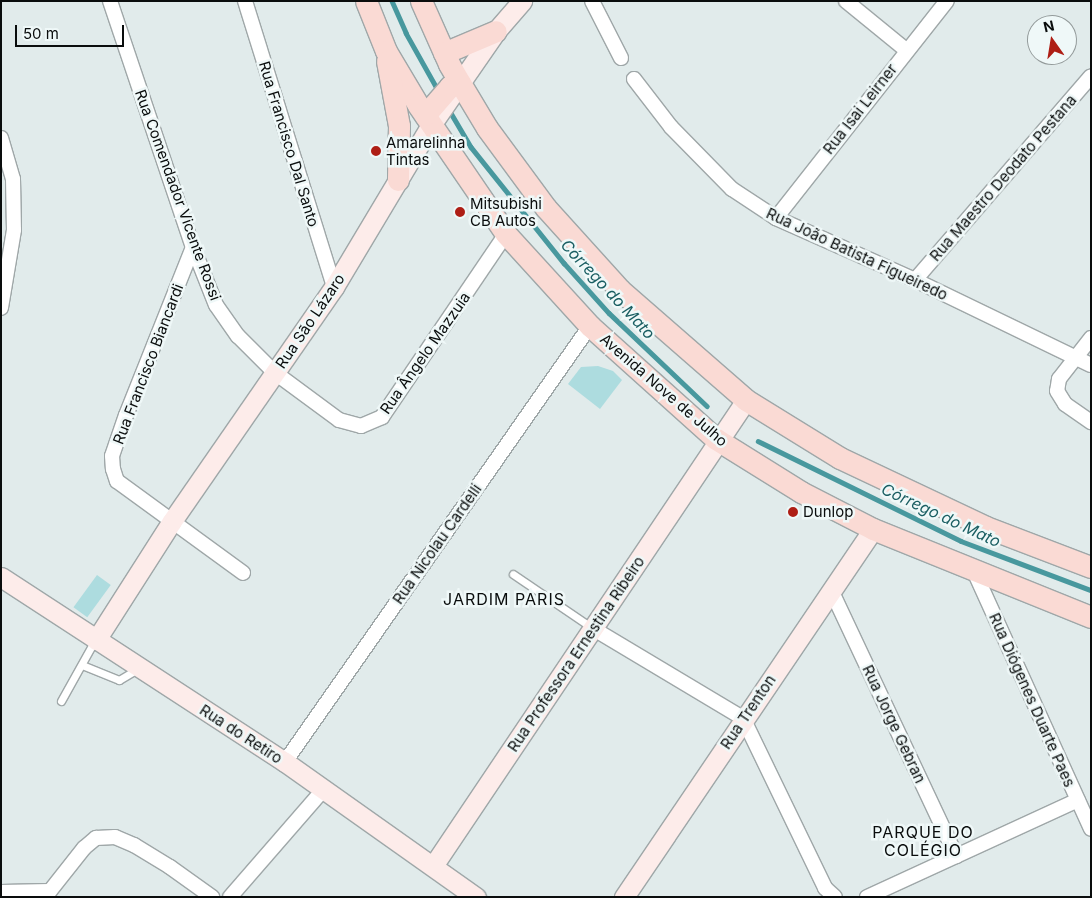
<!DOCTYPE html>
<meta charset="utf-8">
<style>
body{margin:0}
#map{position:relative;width:1092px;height:898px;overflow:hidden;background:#e1ebeb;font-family:Inter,sans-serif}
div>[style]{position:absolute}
.green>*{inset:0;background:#addcdf;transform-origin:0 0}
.stream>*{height:4.5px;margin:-2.25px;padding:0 2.25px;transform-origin:2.25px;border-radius:2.25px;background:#48989e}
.roads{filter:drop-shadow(1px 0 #9fa7a8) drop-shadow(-1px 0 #9fa7a8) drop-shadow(0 1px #9fa7a8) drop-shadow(0 -1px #9fa7a8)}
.lane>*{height:7px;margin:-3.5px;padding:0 3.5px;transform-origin:3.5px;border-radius:3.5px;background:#fff}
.street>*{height:14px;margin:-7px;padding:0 7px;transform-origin:7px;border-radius:7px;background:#fff}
.secondary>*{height:19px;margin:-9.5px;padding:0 9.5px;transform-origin:9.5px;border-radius:9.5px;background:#fdecea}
.primary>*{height:21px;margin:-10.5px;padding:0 10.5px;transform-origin:10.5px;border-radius:10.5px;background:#fadad4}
.dots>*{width:14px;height:14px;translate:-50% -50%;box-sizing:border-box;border:2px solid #eff8f8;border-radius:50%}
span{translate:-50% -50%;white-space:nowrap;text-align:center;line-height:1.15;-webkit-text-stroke:5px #eff8f8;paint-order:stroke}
.street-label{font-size:15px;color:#0a0d0d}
.poi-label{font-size:15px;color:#0a0d0d}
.left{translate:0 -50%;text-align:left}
.water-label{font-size:16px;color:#1a5e62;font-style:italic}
.neighbourhood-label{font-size:16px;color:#0a0d0d;letter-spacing:1px}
.frame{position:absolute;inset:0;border:2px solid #0a0d0d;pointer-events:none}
.north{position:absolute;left:1027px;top:15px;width:50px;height:50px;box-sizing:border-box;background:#eff8f8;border:1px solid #939a9a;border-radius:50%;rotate:347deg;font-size:14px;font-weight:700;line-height:20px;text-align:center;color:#0a0d0d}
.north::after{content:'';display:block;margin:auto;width:18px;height:22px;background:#ae1e15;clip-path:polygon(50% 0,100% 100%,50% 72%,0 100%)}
.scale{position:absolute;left:15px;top:25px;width:109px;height:22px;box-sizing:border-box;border:2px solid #0a0d0d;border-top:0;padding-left:6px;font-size:15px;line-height:18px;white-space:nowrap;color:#0a0d0d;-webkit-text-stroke:4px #eff8f8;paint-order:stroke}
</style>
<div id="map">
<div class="green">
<i style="clip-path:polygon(598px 366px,613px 371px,622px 380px,600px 409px,568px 384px,581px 367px)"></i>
<i style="left:97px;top:575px;width:17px;height:40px;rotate:36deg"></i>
</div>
<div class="stream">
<i style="left:392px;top:1px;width:35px;rotate:66deg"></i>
<i style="left:406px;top:33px;width:65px;rotate:60.7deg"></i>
<i style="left:448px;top:108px;width:45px;rotate:59.5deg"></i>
<i style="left:471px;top:147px;width:149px;rotate:51.3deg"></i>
<i style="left:564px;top:263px;width:67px;rotate:48deg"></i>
<i style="left:609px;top:313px;width:135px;rotate:43.5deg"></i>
<i style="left:758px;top:441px;width:226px;rotate:26.2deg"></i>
<i style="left:961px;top:541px;width:139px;rotate:20.7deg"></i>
</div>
<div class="roads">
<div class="lane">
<i style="left:513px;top:574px;width:94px;rotate:34.2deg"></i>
<i style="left:82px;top:665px;width:40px;rotate:22deg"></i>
<i style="left:119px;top:680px;width:23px;rotate:-31deg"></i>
<i style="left:61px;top:701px;width:70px;rotate:-60.9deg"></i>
</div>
<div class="street">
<i style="left:110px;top:1px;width:260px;rotate:71.4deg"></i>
<i style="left:193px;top:247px;width:62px;rotate:68.4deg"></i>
<i style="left:216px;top:305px;width:38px;rotate:55deg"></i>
<i style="left:238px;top:336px;width:51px;rotate:45deg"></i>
<i style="left:274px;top:372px;width:81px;rotate:36.4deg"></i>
<i style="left:339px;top:420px;width:23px;rotate:15deg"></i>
<i style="left:361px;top:426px;width:23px;rotate:-23deg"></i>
<i style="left:382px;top:417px;width:221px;rotate:-55.9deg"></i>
<i style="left:245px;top:1px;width:300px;rotate:72.7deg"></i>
<i style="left:592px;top:1px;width:64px;rotate:63deg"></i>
<i style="left:846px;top:1px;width:77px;rotate:39.2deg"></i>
<i style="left:634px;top:79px;width:61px;rotate:52.4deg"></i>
<i style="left:671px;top:127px;width:87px;rotate:45.5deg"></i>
<i style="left:732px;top:189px;width:53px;rotate:33.4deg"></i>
<i style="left:776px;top:218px;width:152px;rotate:24deg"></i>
<i style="left:915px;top:280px;width:195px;rotate:25.8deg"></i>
<i style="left:1px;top:138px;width:43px;rotate:73.7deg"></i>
<i style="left:13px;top:179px;width:51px;rotate:88.9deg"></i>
<i style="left:14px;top:230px;width:79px;rotate:99.5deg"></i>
<i style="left:776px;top:218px;width:276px;rotate:-51.8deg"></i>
<i style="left:193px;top:247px;width:181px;rotate:111.7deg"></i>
<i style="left:126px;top:415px;width:43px;rotate:108.9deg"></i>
<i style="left:112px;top:456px;width:13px;rotate:86deg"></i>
<i style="left:113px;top:469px;width:13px;rotate:72deg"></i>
<i style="left:117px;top:481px;width:156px;rotate:36.1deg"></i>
<i style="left:915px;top:280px;width:269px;rotate:-49.2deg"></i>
<i style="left:1091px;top:338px;width:52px;rotate:128deg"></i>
<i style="left:1059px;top:379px;width:12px;rotate:99deg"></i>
<i style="left:1057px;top:391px;width:15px;rotate:58deg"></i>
<i style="left:1065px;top:404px;width:32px;rotate:35deg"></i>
<i style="left:974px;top:571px;width:283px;rotate:65.6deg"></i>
<i style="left:832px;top:592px;width:292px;rotate:64.8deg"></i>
<i style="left:594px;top:629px;width:174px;rotate:30.9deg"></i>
<i style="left:743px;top:718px;width:189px;rotate:64.2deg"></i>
<i style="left:825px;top:888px;width:13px;rotate:42deg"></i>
<i style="left:285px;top:762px;width:532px;rotate:-55.03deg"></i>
<i style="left:1px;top:892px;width:49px;rotate:-1.2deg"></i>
<i style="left:50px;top:891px;width:55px;rotate:-51.7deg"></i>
<i style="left:84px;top:848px;width:16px;rotate:-40deg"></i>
<i style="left:96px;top:838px;width:19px;rotate:-3deg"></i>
<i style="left:115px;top:837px;width:21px;rotate:23deg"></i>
<i style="left:134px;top:845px;width:42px;rotate:31.4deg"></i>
<i style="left:170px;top:867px;width:52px;rotate:35.5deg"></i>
<i style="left:230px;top:897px;width:143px;rotate:-49deg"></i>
<i style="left:867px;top:897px;width:232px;rotate:-24.7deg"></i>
</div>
<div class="secondary">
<i style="left:1px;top:577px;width:339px;rotate:33.1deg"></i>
<i style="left:285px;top:762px;width:234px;rotate:35.3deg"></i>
<i style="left:96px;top:640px;width:141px;rotate:-57.4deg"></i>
<i style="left:172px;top:521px;width:285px;rotate:-55.3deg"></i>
<i style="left:334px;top:287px;width:189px;rotate:-59.1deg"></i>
<i style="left:431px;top:125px;width:114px;rotate:-55.3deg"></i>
<i style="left:496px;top:31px;width:40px;rotate:-49deg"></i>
<i style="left:433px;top:866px;width:561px;rotate:-56.11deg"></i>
<i style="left:624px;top:897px;width:444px;rotate:-55.9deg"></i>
</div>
<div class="primary">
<i style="left:366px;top:1px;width:54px;rotate:68.2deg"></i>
<i style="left:386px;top:51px;width:63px;rotate:59.3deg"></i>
<i style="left:418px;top:105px;width:156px;rotate:55.7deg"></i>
<i style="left:506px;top:234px;width:125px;rotate:47.6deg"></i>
<i style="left:590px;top:326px;width:169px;rotate:41.9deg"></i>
<i style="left:716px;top:439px;width:100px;rotate:31.9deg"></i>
<i style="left:801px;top:492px;width:81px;rotate:27.2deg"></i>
<i style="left:873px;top:529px;width:235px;rotate:22deg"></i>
<i style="left:421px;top:1px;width:69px;rotate:66deg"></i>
<i style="left:449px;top:64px;width:22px;rotate:60deg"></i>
<i style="left:444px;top:53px;width:56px;rotate:-22.9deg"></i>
<i style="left:387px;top:61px;width:66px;rotate:79.5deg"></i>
<i style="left:399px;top:126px;width:54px;rotate:91.1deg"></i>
<i style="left:425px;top:115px;width:38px;rotate:-49deg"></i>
<i style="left:450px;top:86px;width:10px;rotate:-17deg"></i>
<i style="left:460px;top:83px;width:52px;rotate:59deg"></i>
<i style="left:487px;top:128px;width:99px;rotate:53.6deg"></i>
<i style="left:546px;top:208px;width:110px;rotate:47.9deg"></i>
<i style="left:620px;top:290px;width:167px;rotate:41.1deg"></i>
<i style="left:746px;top:400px;width:110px;rotate:31.7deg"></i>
<i style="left:840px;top:458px;width:161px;rotate:25.3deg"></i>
<i style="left:986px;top:527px;width:112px;rotate:20.9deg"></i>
</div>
</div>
<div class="dots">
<i style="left:376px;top:151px;background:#ae1e15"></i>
<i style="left:460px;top:212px;background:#ae1e15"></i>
<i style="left:793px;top:512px;background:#ae1e15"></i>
</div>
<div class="street-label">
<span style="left:860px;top:109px;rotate:-52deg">Rua Isai Leirner</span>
<span style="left:289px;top:144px;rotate:73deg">Rua Francisco Dal Santo</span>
<span style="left:1003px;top:178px;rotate:-49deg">Rua Maestro Deodato Pestana</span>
<span style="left:178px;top:195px;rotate:70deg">Rua Comendador Vicente Rossi</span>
<span style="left:857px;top:254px;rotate:25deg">Rua João Batista Figueiredo</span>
<span style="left:310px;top:321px;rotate:-56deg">Rua São Lázaro</span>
<span style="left:425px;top:353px;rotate:-55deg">Rua Ângelo Mazzuia</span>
<span style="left:148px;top:364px;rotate:-69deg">Rua Francisco Biancardi</span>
<span style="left:664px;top:390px;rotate:41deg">Avenida Nove de Julho</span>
<span style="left:437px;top:544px;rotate:-55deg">Rua Nicolau Cardelli</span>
<span style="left:576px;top:654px;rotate:-56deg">Rua Professora Ernestina Ribeiro</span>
<span style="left:1032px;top:700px;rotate:66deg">Rua Diógenes Duarte Paes</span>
<span style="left:748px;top:712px;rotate:-56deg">Rua Trenton</span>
<span style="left:894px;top:724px;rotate:65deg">Rua Jorge Gebran</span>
<span style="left:241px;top:734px;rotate:33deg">Rua do Retiro</span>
</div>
<div class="poi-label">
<span class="left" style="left:386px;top:151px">Amarelinha<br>Tintas</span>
<span class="left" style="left:470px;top:212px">Mitsubishi<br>CB Autos</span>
<span class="left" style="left:803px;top:512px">Dunlop</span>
</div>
<div class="water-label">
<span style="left:608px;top:289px;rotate:47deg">Córrego do Mato</span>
<span style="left:941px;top:515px;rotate:25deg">Córrego do Mato</span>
</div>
<div class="neighbourhood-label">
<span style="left:504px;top:599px">JARDIM PARIS</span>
<span style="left:923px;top:841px">PARQUE DO<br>COLÉGIO</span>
</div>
<div class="frame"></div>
<div class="north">N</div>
<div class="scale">50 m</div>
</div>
